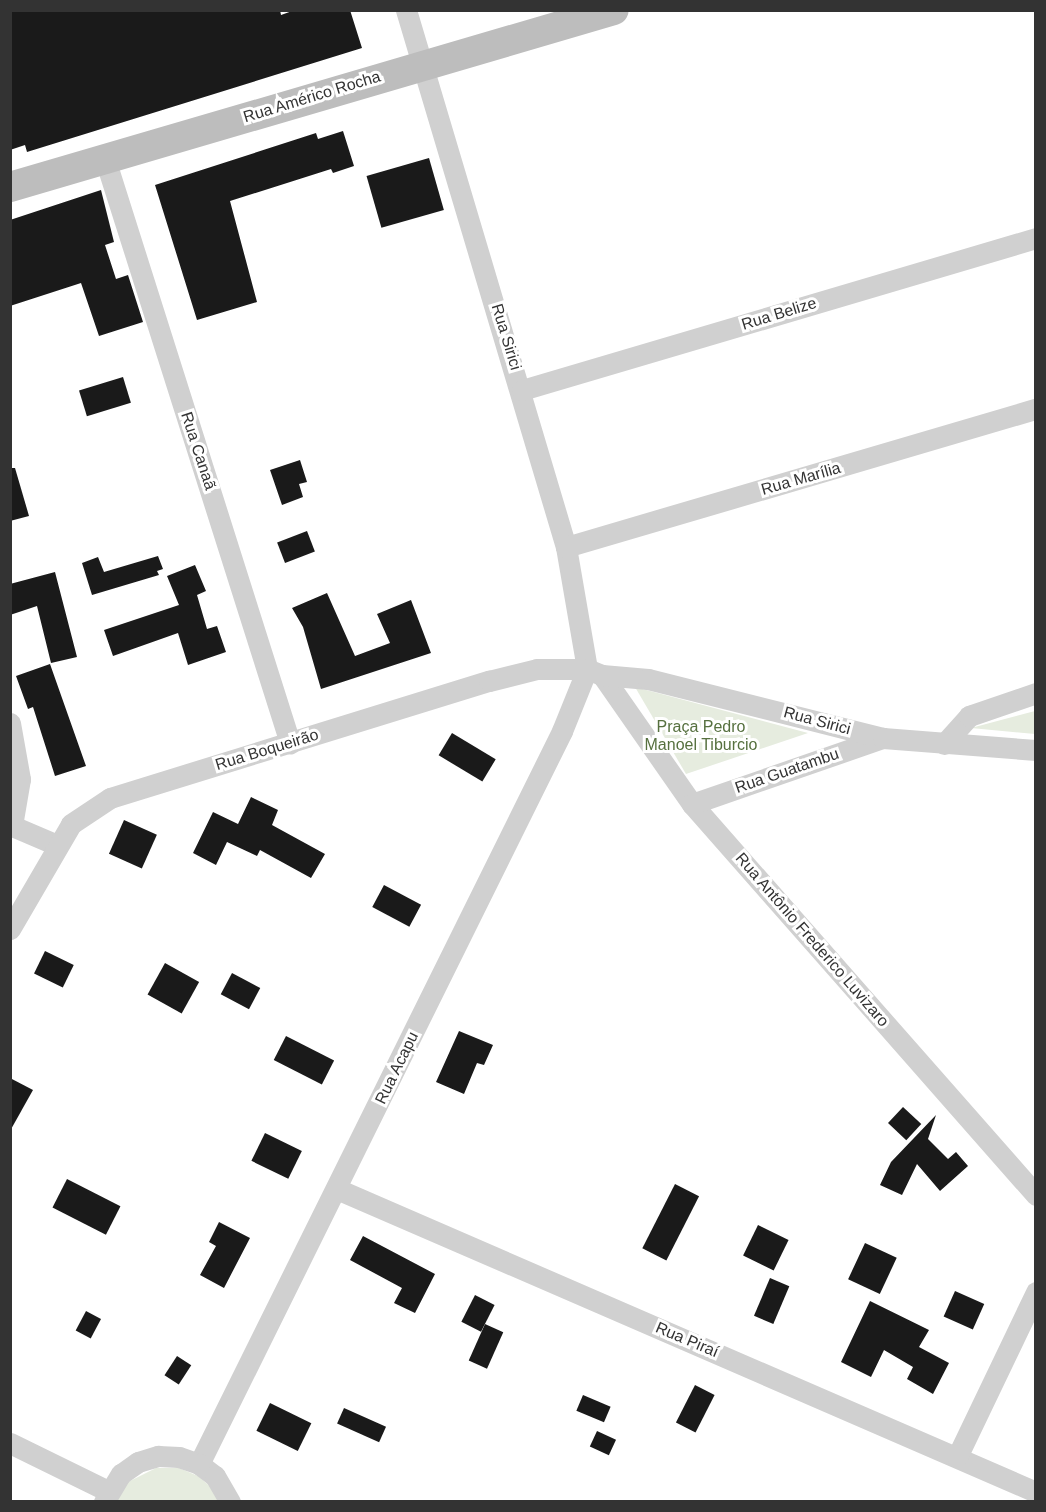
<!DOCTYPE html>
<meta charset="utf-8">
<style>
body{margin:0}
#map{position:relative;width:1046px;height:1512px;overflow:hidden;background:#fff;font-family:Arial,sans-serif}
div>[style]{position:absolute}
.green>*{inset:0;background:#e6ecdf}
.building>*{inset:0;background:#1a1a1a;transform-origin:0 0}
.street>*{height:21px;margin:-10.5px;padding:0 10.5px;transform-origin:10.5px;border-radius:10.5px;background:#d0d0d0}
.secondary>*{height:30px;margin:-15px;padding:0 15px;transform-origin:15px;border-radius:15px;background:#bdbdbd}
span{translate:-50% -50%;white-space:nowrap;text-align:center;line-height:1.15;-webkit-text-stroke:6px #fff;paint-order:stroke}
.street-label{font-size:16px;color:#333}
.park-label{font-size:16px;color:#56703f}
.frame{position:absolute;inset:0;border:12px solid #333;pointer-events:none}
</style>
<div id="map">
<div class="green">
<i style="clip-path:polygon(635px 687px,808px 733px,686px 774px)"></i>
<i style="clip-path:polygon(1035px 711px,1035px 734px,971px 728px)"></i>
<i style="clip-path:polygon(156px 1468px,179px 1468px,198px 1476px,212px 1488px,220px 1502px,112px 1502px,124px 1484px)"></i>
</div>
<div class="building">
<i style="clip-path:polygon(10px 10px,280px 10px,281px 15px,295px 10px,350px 10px,362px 48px,27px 152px,25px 145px,10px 150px)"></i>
<i style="clip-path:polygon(343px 131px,354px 166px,333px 173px,331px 169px,230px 201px,257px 302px,197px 320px,155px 185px,316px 133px,318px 139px)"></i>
<i style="left:429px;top:158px;width:54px;height:65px;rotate:74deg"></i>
<i style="clip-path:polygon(101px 190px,114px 242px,105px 245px,116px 279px,128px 275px,143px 322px,99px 336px,81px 283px,10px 306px,10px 220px)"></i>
<i style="left:123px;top:377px;width:27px;height:46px;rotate:73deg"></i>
<i style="clip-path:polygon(300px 460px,307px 482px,299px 484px,303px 497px,282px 505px,270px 470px)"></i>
<i style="clip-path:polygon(10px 468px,15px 468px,29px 516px,10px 521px)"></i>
<i style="left:307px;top:531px;width:22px;height:32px;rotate:69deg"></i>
<i style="clip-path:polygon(158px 556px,163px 569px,157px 571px,159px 575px,92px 595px,82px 563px,98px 557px,104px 572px)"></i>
<i style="clip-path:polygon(195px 565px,206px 591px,197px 595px,207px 629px,217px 626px,226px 652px,188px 665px,178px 633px,113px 656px,104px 630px,179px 605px,167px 576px)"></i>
<i style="clip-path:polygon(55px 572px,77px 657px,51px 663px,37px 606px,10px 615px,10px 584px)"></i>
<i style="clip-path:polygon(327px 593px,355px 656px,390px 643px,377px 614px,411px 600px,431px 653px,321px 689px,303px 627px,292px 608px)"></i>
<i style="clip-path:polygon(50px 664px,86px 766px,55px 776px,33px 707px,28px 709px,16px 676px)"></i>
<i style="left:452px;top:733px;width:51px;height:26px;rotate:31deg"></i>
<i style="clip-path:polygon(251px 797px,278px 810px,272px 825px,325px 854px,311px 878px,260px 850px,257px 856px,227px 842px,216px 865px,193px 853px,213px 812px,238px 824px)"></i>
<i style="left:124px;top:820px;width:36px;height:37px;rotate:24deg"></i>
<i style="left:384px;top:885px;width:42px;height:25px;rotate:28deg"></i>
<i style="left:45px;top:951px;width:32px;height:25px;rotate:26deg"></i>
<i style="left:165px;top:963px;width:39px;height:36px;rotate:29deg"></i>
<i style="left:232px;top:973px;width:32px;height:24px;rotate:28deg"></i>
<i style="clip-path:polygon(459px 1031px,493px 1045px,484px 1065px,477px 1063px,464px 1094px,436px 1082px)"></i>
<i style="left:286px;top:1036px;width:54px;height:27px;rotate:27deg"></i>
<i style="clip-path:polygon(10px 1078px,33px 1090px,10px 1131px)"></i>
<i style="left:903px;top:1107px;width:25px;height:22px;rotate:43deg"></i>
<i style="clip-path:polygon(936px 1115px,928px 1139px,948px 1159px,956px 1152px,968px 1166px,940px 1191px,917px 1164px,902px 1195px,880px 1185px,891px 1162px)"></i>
<i style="left:265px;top:1133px;width:41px;height:31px;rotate:26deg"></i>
<i style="left:67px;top:1179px;width:60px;height:32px;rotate:27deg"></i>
<i style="left:675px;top:1184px;width:27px;height:72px;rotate:27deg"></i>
<i style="clip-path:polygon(219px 1222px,250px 1238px,224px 1288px,200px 1275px,216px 1246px,209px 1242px)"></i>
<i style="left:758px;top:1225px;width:34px;height:34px;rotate:26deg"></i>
<i style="clip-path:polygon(363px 1236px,435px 1274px,415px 1313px,394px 1303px,402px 1288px,350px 1260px)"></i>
<i style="left:865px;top:1243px;width:35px;height:40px;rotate:25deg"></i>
<i style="left:770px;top:1278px;width:21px;height:41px;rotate:23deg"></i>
<i style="left:955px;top:1291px;width:32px;height:28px;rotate:24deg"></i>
<i style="left:475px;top:1295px;width:22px;height:30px;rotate:27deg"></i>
<i style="clip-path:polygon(870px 1301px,929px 1330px,919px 1347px,949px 1363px,933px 1394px,907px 1379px,913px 1367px,884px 1350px,871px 1377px,841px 1362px)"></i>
<i style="left:86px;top:1311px;width:17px;height:22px;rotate:28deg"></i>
<i style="left:485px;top:1324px;width:20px;height:40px;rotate:24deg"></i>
<i style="left:177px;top:1356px;width:17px;height:23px;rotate:33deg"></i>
<i style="left:695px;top:1385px;width:22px;height:42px;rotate:27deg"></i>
<i style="left:583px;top:1395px;width:30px;height:17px;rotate:23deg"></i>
<i style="left:270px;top:1403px;width:46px;height:31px;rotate:26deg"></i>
<i style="left:344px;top:1408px;width:46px;height:17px;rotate:24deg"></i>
<i style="left:597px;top:1431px;width:21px;height:17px;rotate:25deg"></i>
</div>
<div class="street">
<i style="left:406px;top:10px;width:560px;rotate:73.41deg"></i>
<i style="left:566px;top:547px;width:124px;rotate:80.2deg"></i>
<i style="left:105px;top:159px;width:613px;rotate:72.42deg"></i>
<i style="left:522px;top:390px;width:536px;rotate:-16.47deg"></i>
<i style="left:566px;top:547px;width:490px;rotate:-16.4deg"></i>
<i style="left:602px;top:675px;width:157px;rotate:55.1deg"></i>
<i style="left:692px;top:804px;width:521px;rotate:48.66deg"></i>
<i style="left:10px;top:723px;width:57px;rotate:79.9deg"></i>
<i style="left:20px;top:779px;width:48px;rotate:99.7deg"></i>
<i style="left:944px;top:744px;width:38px;rotate:-48deg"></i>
<i style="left:969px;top:716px;width:71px;rotate:-18.9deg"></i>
<i style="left:692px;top:804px;width:202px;rotate:-19.1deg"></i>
<i style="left:10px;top:825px;width:51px;rotate:23.1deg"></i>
<i style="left:10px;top:929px;width:121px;rotate:-59.8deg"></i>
<i style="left:71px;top:824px;width:47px;rotate:-33.7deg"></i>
<i style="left:110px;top:798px;width:397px;rotate:-17.2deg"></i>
<i style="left:489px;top:681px;width:49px;rotate:-14deg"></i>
<i style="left:537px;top:669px;width:50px"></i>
<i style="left:587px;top:669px;width:16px;rotate:22deg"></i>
<i style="left:602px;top:675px;width:46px;rotate:5deg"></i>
<i style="left:648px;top:679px;width:242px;rotate:14.1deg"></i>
<i style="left:883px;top:738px;width:153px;rotate:4.5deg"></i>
<i style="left:337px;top:1189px;width:762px;rotate:23.44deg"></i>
<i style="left:10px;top:1443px;width:109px;rotate:26.1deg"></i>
<i style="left:957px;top:1457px;width:183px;rotate:-64.4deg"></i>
<i style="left:199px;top:1464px;width:818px;rotate:-63.65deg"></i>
<i style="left:562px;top:731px;width:67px;rotate:-68deg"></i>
<i style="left:104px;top:1502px;width:33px;rotate:-59deg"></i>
<i style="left:121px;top:1474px;width:21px;rotate:-35deg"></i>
<i style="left:138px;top:1462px;width:21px;rotate:-17deg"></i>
<i style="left:158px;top:1456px;width:21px;rotate:3deg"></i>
<i style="left:179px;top:1457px;width:21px;rotate:19deg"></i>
<i style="left:199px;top:1464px;width:20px;rotate:37deg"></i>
<i style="left:215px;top:1476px;width:30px;rotate:60deg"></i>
</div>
<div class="secondary">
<i style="left:10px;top:187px;width:629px;rotate:-16.33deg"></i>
</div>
<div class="street-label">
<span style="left:312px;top:97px;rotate:-17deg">Rua Américo Rocha</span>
<span style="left:779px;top:314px;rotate:-17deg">Rua Belize</span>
<span style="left:506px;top:337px;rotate:73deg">Rua Sirici</span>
<span style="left:198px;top:451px;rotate:72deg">Rua Canaã</span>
<span style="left:801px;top:479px;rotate:-16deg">Rua Marília</span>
<span style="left:817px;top:721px;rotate:15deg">Rua Sirici</span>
<span style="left:267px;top:750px;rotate:-17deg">Rua Boqueirão</span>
<span style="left:787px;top:771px;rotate:-19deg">Rua Guatambu</span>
<span style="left:812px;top:940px;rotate:49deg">Rua Antônio Frederico Luvizaro</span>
<span style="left:397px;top:1068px;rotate:-64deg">Rua Acapu</span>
<span style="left:687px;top:1340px;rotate:23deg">Rua Piraí</span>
</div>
<div class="park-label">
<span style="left:701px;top:736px">Praça Pedro<br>Manoel Tiburcio</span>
</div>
<div class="frame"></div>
</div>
